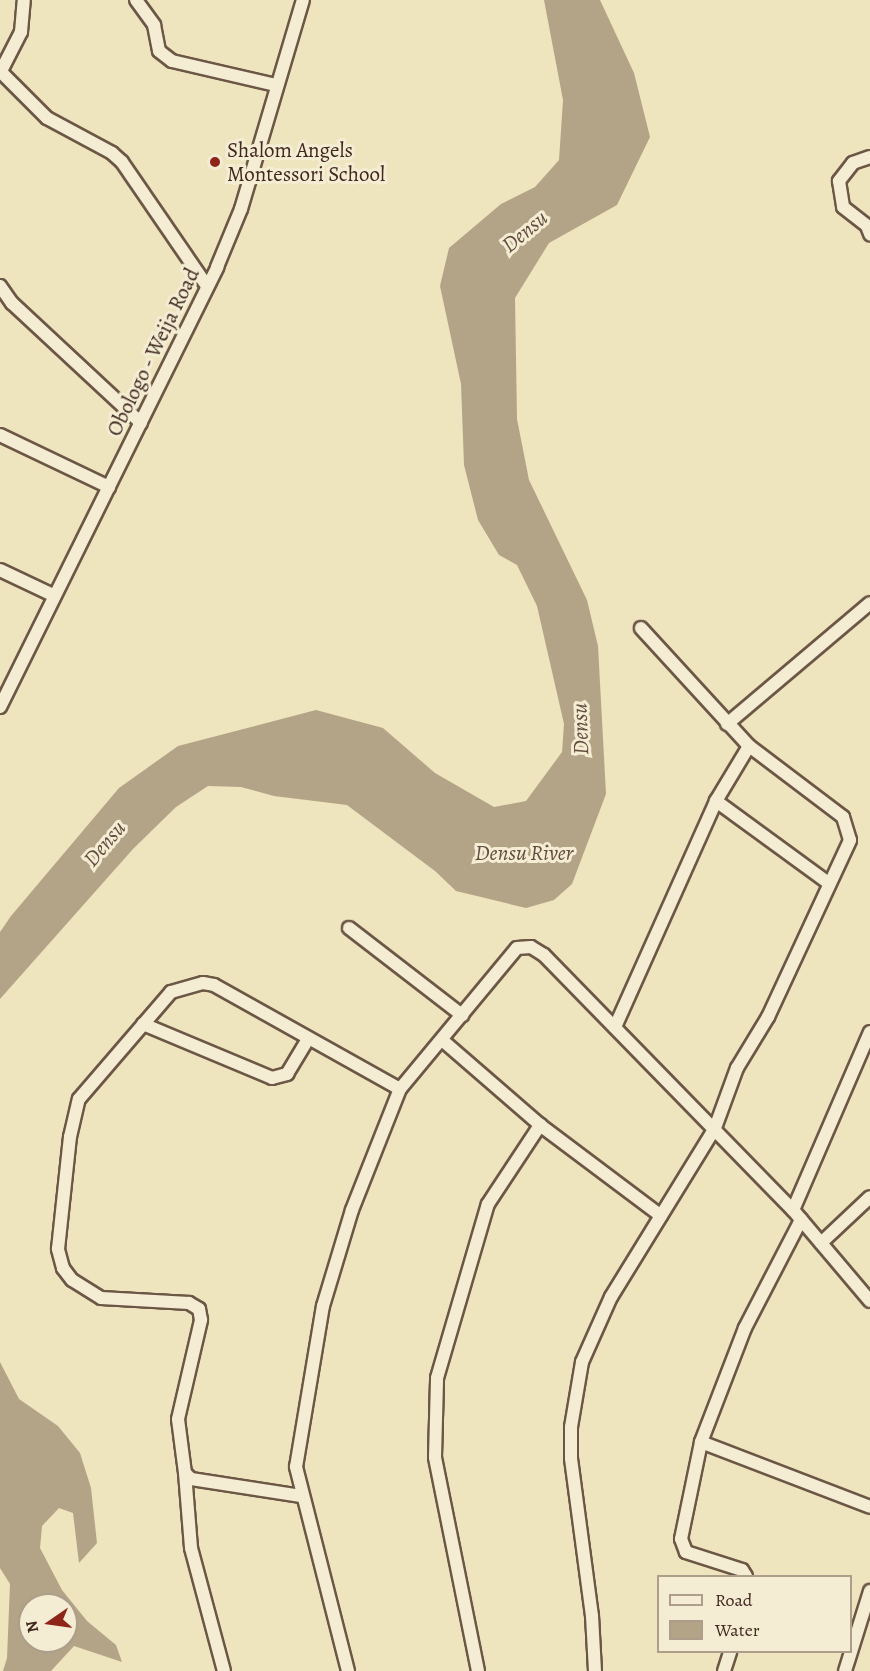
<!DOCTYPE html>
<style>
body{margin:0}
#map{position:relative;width:870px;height:1671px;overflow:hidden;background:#eee4bd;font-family:Alegreya,serif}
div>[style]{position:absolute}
.water>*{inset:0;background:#b3a487}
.roads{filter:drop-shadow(2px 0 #6c5746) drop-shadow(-2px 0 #6c5746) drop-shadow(0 2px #6c5746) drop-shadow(0 -2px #6c5746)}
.minor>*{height:12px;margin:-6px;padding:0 6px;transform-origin:6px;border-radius:6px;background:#f4edd4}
.dots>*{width:16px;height:16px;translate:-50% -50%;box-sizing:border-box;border:3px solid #f4edd4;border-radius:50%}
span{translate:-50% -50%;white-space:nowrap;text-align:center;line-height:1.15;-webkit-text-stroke:6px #f4edd4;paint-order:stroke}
.poi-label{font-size:21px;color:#40281e}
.left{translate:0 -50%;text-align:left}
.street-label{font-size:21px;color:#40281e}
.water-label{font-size:22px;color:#624d3e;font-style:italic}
.legend{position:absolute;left:657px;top:1575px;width:195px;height:78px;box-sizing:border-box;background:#f4edd4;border:2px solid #ac9e8b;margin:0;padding:8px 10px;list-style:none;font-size:18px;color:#40281e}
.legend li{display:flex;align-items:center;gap:12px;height:30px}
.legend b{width:30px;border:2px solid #ac9e8b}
.north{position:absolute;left:18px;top:1593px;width:60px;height:60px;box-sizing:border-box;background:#f4edd4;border:2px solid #ac9e8b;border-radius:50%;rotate:257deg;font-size:16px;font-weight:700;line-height:24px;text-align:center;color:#40281e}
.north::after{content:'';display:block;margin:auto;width:21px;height:27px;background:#8f2418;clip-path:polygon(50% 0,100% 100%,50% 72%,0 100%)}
</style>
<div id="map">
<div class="water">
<i style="clip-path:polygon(544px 0,600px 0,634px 73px,650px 137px,617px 205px,549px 243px,515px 298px,517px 419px,529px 480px,587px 600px,598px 646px,606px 794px,572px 884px,554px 900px,526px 908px,456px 891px,435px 871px,347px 805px,274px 796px,241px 787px,208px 786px,176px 807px,133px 849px,0 999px,0 932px,11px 916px,119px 788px,178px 746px,316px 710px,383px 728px,435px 773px,494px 807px,526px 801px,562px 752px,564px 724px,537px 606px,517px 565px,499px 555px,478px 520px,464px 465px,461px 384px,440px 286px,449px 248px,501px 204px,535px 187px,559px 160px,563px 100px)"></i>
<i style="clip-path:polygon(evenodd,0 1362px,19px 1399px,58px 1426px,80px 1453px,91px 1488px,97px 1543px,79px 1563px,73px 1513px,59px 1508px,42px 1526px,40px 1548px,62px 1590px,87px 1621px,116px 1645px,122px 1662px,74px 1646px,51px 1671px,3px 1671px,7px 1658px,10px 1584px,0 1568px,0 1362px,30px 1605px,66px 1605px,66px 1641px,30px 1641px,30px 1605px)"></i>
</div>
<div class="roads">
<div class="minor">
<i style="left:136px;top:0;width:31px;rotate:54deg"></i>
<i style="left:154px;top:25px;width:26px;rotate:79deg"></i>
<i style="left:159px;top:51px;width:16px;rotate:38deg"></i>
<i style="left:172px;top:61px;width:107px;rotate:13deg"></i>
<i style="left:1px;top:72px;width:65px;rotate:45deg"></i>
<i style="left:47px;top:118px;width:74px;rotate:28.3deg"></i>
<i style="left:112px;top:153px;width:13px;rotate:42deg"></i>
<i style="left:122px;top:162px;width:150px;rotate:55.6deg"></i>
<i style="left:0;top:73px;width:46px;rotate:-62.9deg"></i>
<i style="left:21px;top:32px;width:32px;rotate:-85deg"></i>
<i style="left:870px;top:157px;width:18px;rotate:161deg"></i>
<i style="left:853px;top:163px;width:23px;rotate:128deg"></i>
<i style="left:839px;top:181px;width:26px;rotate:81deg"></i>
<i style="left:843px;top:207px;width:31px;rotate:38deg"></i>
<i style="left:867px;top:226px;width:9px;rotate:69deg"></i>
<i style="left:0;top:286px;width:21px;rotate:55deg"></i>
<i style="left:12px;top:303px;width:176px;rotate:42.9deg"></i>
<i style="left:0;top:435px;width:121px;rotate:25.5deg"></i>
<i style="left:0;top:570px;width:59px;rotate:25.3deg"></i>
<i style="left:0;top:707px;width:491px;rotate:-63.7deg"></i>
<i style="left:217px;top:267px;width:63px;rotate:-67.5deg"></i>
<i style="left:241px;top:209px;width:218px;rotate:-73.5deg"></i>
<i style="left:727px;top:724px;width:187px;rotate:-40.2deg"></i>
<i style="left:716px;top:801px;width:137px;rotate:36.1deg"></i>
<i style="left:349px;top:928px;width:143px;rotate:37.6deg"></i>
<i style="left:143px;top:1024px;width:140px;rotate:22.7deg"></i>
<i style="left:272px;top:1078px;width:16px;rotate:-15deg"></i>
<i style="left:287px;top:1074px;width:41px;rotate:-59deg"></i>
<i style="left:615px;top:1027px;width:248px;rotate:-65.9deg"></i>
<i style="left:716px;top:801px;width:64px;rotate:-59deg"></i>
<i style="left:442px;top:1040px;width:130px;rotate:40.9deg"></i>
<i style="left:540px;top:1125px;width:151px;rotate:36.9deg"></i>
<i style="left:793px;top:1210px;width:194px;rotate:-66.6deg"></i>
<i style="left:821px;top:1243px;width:67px;rotate:-43.2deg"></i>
<i style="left:701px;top:1442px;width:181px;rotate:21deg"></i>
<i style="left:185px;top:1473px;width:75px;rotate:85.4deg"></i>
<i style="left:191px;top:1548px;width:127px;rotate:75deg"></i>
<i style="left:301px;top:1496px;width:111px;rotate:-171.2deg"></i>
<i style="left:191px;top:1479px;width:8px;rotate:-135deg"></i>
<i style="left:185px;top:1473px;width:54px;rotate:-97.4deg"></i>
<i style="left:178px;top:1419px;width:102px;rotate:-76.9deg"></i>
<i style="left:201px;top:1320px;width:11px;rotate:-100deg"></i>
<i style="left:199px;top:1309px;width:12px;rotate:-149deg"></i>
<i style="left:189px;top:1303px;width:88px;rotate:-176.7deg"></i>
<i style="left:101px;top:1298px;width:34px;rotate:-148deg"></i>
<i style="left:72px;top:1280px;width:15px;rotate:-127deg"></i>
<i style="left:63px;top:1268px;width:20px;rotate:-105deg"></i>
<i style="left:58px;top:1249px;width:113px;rotate:-83.9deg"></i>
<i style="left:70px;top:1137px;width:39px;rotate:-77deg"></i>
<i style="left:79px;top:1099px;width:141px;rotate:-49.3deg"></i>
<i style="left:171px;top:992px;width:33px;rotate:-16deg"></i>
<i style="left:203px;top:983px;width:11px;rotate:10deg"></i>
<i style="left:214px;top:985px;width:213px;rotate:29.2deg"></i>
<i style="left:746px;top:1576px;width:7px;rotate:-124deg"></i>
<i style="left:742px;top:1570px;width:59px;rotate:-162.2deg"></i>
<i style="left:686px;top:1552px;width:14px;rotate:-111deg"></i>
<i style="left:681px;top:1539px;width:99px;rotate:-78.3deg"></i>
<i style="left:701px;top:1442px;width:122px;rotate:-68.9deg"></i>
<i style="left:745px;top:1328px;width:122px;rotate:-62.6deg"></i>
<i style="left:348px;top:1671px;width:211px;rotate:-104.3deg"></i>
<i style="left:296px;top:1467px;width:163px;rotate:-80.5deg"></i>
<i style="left:323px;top:1306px;width:100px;rotate:-73.2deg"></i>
<i style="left:352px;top:1210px;width:130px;rotate:-68.4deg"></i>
<i style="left:400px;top:1089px;width:183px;rotate:-50.3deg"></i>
<i style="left:517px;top:948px;width:14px;rotate:-4deg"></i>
<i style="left:531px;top:947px;width:15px;rotate:32deg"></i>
<i style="left:544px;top:955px;width:356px;rotate:45.7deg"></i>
<i style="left:793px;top:1210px;width:119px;rotate:49.8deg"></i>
<i style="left:478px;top:1671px;width:218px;rotate:-101.4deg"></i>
<i style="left:435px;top:1457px;width:79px;rotate:-88.5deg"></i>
<i style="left:437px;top:1378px;width:181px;rotate:-73.7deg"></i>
<i style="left:488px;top:1204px;width:95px;rotate:-56.6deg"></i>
<i style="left:595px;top:1671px;width:55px;rotate:-93.1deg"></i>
<i style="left:592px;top:1616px;width:159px;rotate:-97.6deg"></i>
<i style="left:571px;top:1458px;width:31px;rotate:-90deg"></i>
<i style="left:571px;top:1427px;width:66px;rotate:-80.4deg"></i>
<i style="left:582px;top:1362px;width:71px;rotate:-66deg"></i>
<i style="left:611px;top:1297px;width:198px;rotate:-58.4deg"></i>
<i style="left:715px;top:1128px;width:64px;rotate:-69.9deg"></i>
<i style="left:737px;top:1068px;width:60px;rotate:-58.7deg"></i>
<i style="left:768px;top:1017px;width:195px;rotate:-65.1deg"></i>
<i style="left:850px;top:840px;width:24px;rotate:-107deg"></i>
<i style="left:843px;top:817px;width:118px;rotate:-142.9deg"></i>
<i style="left:749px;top:746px;width:160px;rotate:-132.5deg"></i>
<i style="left:724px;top:1671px;width:20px;rotate:-72deg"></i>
<i style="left:845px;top:1671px;width:84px;rotate:-72.6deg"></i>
</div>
</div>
<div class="dots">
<i style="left:215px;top:162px;background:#8f2418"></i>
</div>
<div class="poi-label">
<span class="left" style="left:227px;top:162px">Shalom Angels<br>Montessori School</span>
</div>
<div class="street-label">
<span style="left:153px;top:352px;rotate:-64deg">Obologo - Weija Road</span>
</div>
<div class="water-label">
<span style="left:525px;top:232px;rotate:-40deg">Densu</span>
<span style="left:581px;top:729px;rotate:-92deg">Densu</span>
<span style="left:105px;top:844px;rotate:-50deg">Densu</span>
<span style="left:524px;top:854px">Densu River</span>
</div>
<ul class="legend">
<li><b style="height:8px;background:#f4edd4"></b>Road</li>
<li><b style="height:16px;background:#b3a487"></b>Water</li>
</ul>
<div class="north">N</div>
</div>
